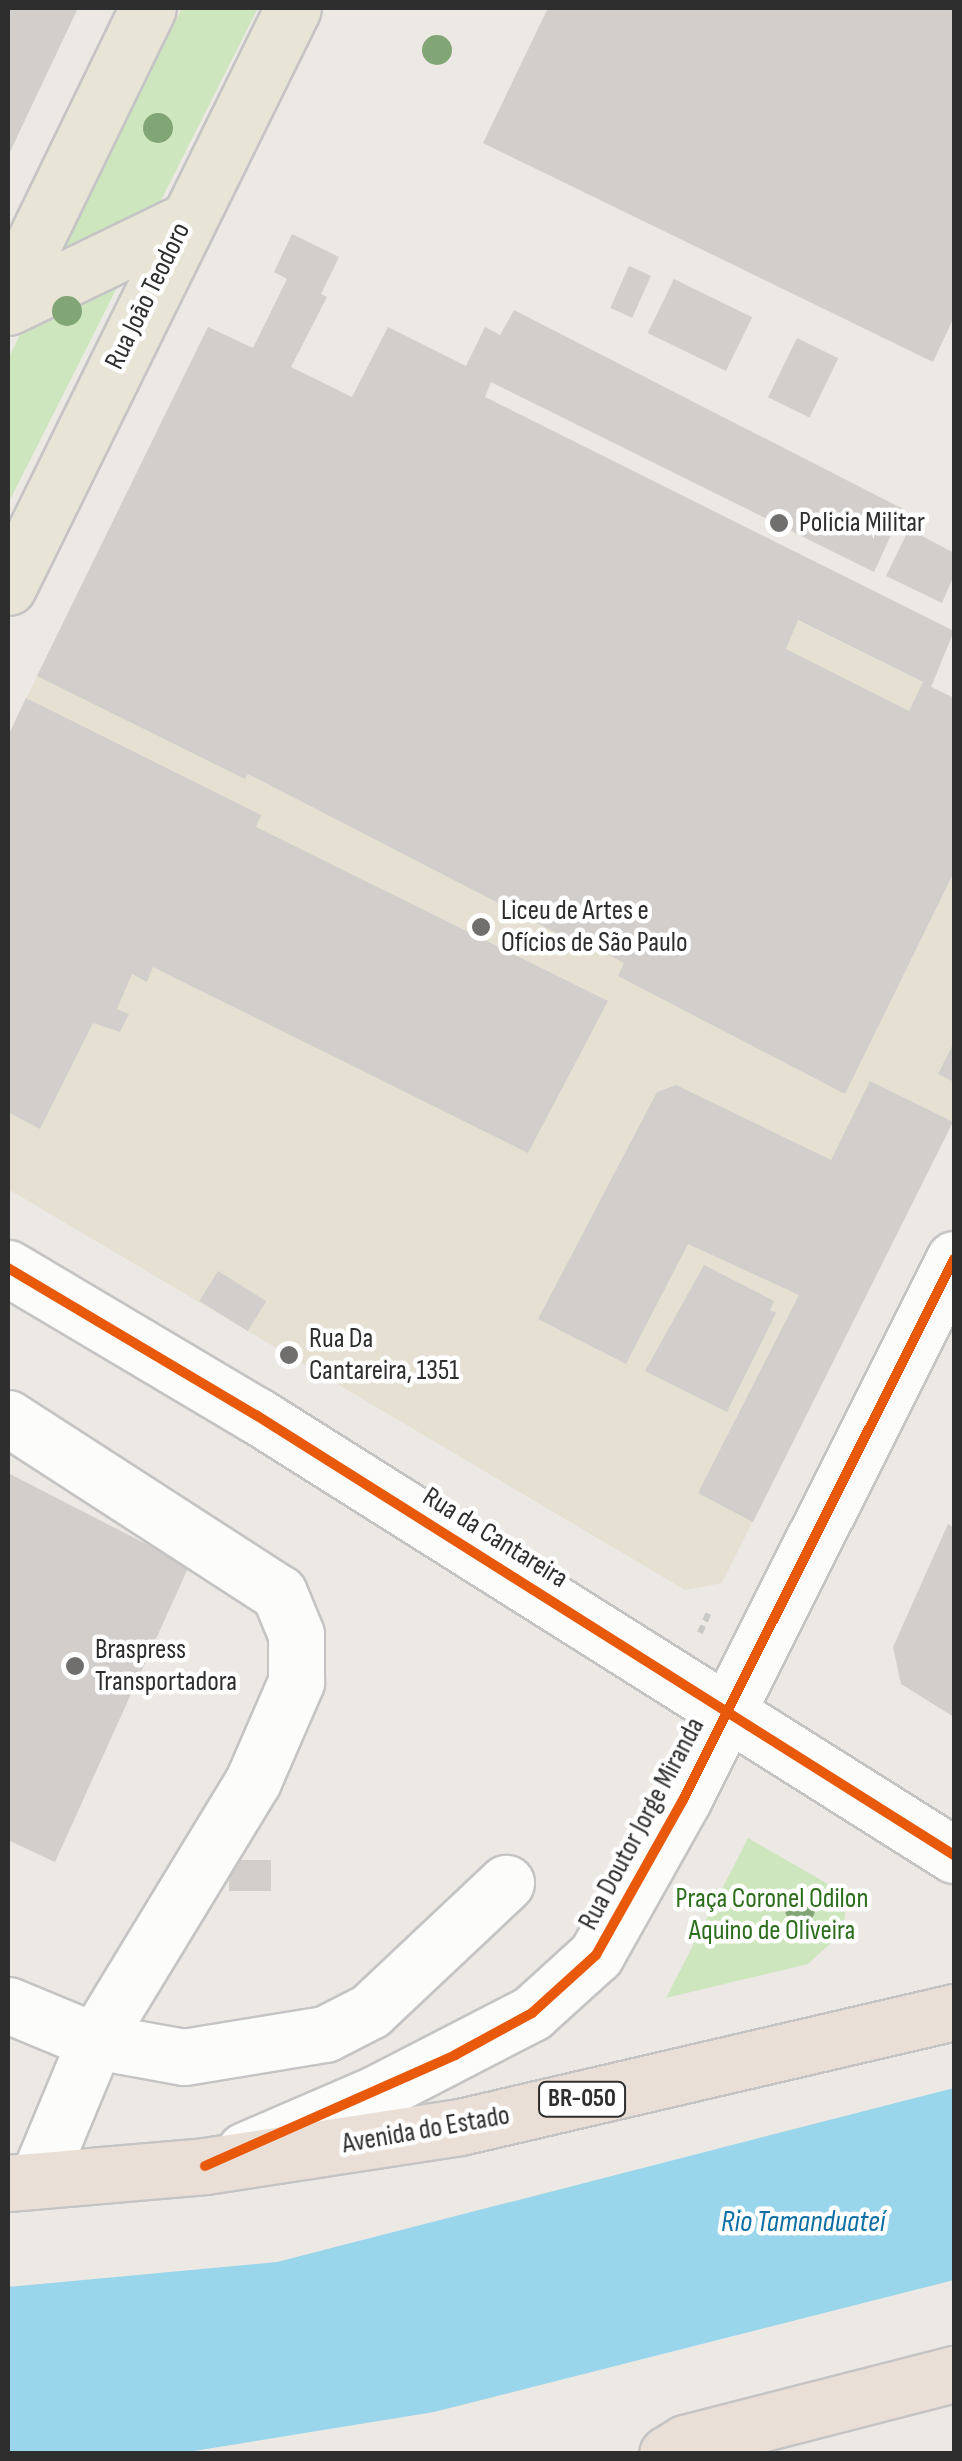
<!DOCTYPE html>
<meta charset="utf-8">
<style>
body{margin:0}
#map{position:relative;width:962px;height:2461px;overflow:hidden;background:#ece8e4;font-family:"Sofia Sans Condensed",sans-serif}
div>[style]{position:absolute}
.education>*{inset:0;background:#e6e0d3}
.green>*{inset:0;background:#cee6be}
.water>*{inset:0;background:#99d6ec}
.building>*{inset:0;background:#d1cecb;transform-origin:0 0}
.path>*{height:6px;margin-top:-3px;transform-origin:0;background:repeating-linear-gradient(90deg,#c9c9c8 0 8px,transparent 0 13px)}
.roads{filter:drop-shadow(2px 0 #c5c4c5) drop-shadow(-2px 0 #c5c4c5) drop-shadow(0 2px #c5c4c5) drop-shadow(0 -2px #c5c4c5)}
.minor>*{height:55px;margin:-27.5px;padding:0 27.5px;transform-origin:27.5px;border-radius:27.5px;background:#fcfcfb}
.major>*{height:55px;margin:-27.5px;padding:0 27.5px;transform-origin:27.5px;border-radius:27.5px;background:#e8e4d6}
.highway>*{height:55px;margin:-27.5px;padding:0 27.5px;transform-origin:27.5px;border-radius:27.5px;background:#eadfd6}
.cycleway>*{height:10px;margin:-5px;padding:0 5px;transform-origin:5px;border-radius:5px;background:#e8590c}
.trees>*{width:30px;height:30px;margin:-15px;border-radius:50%;background:#82a575}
.dots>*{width:28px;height:28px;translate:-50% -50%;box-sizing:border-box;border:5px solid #fff;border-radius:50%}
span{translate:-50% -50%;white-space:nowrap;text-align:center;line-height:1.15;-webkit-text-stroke:9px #fff;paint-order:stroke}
.shield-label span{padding:2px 8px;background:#fff;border:2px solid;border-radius:8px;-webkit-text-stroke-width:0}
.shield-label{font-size:25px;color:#2e2e2e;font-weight:700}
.street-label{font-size:28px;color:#2e2e2e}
.poi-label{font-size:28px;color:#2e2e2e}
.left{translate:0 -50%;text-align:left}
.park-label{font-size:28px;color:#2c6e1b}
.water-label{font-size:30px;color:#0d6fa3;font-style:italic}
.frame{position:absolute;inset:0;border:10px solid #2e2e2e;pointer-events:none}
</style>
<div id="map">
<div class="education">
<i style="clip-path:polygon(208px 327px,954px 698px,954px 1119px,722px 1583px,685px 1590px,8px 1189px,8px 736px)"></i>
</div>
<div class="green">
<i style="clip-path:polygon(182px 8px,258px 8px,8px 504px,8px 359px)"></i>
<i style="clip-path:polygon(748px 1838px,847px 1895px,843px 1932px,808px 1964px,666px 1998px)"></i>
</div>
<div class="water">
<i style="clip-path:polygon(954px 2088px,954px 2280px,434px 2412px,194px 2451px,8px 2453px,8px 2287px,277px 2262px)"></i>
</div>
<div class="building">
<i style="clip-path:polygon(8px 8px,78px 8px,8px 156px)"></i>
<i style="clip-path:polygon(548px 8px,954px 8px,954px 317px,933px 362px,483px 143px)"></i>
<i style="clip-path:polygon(evenodd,292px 234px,339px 257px,321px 294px,327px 297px,291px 367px,352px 397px,388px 327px,466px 366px,485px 327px,500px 335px,514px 310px,903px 509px,874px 572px,491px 382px,485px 397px,954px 631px,931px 687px,954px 698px,954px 872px,845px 1094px,618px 976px,624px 963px,571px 935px,568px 939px,248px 774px,245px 779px,37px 676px,208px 327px,253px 348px,287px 279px,274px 272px,292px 234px,798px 620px,923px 682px,909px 711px,786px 649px,798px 620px)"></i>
<i style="left:629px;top:266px;width:24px;height:46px;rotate:24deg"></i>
<i style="left:674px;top:279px;width:87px;height:60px;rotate:26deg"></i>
<i style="left:797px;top:338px;width:46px;height:66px;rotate:26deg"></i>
<i style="clip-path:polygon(909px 529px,954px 553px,954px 575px,942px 603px,886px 576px)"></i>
<i style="clip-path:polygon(26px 698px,261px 815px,256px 827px,608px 1001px,528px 1153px,153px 967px,147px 982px,132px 974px,117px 1009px,129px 1014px,120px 1032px,93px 1023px,40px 1129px,8px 1112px,8px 736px)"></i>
<i style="clip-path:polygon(954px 1042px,954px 1082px,938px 1074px)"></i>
<i style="clip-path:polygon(870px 1081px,953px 1122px,753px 1522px,698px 1493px,799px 1295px,688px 1244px,626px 1364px,538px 1319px,657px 1092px,676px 1085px,831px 1160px)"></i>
<i style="clip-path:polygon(704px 1265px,774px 1301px,770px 1310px,776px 1313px,727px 1412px,645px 1371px)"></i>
<i style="left:218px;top:1271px;width:57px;height:35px;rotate:32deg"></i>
<i style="clip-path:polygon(8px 1473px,189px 1566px,55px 1862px,8px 1840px)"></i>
<i style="clip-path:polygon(948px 1524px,954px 1528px,954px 1717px,901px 1684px,893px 1647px)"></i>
<i style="left:229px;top:1860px;width:42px;height:31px"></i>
</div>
<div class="path">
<i style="left:700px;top:1633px;width:23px;rotate:-67deg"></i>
</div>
<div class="roads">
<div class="minor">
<i style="left:8px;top:1268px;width:288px;rotate:30.7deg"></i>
<i style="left:256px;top:1415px;width:825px;rotate:32.23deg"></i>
<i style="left:8px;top:1418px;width:323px;rotate:32.9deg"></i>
<i style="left:279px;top:1593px;width:44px;rotate:67.5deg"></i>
<i style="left:296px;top:1634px;width:48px;rotate:90deg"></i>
<i style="left:296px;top:1682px;width:108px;rotate:113.5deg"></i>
<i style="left:253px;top:1781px;width:304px;rotate:121.3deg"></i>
<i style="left:95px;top:2041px;width:151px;rotate:112.6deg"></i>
<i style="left:8px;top:2005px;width:94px;rotate:22.5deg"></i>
<i style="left:95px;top:2041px;width:90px;rotate:10.2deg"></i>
<i style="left:184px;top:2057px;width:143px;rotate:-9.3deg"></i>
<i style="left:325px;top:2034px;width:51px;rotate:-27.1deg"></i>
<i style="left:370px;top:2011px;width:187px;rotate:-43.3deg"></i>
<i style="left:245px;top:2150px;width:142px;rotate:-23.3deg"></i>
<i style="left:375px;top:2094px;width:177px;rotate:-27.3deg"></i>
<i style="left:532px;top:2013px;width:86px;rotate:-42.2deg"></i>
<i style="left:596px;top:1955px;width:178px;rotate:-60.7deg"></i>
<i style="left:683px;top:1800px;width:605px;rotate:-63.39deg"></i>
</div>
<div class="major">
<i style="left:8px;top:296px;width:320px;rotate:-64.1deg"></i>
<i style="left:8px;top:307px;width:195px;rotate:-25.8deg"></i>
<i style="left:8px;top:587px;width:645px;rotate:-63.79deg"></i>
</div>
<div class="highway">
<i style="left:8px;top:2183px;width:198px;rotate:-4.9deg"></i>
<i style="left:205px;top:2166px;width:258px;rotate:-8.7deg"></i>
<i style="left:460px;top:2127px;width:507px;rotate:-13.1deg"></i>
<i style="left:667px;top:2454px;width:21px;rotate:-31deg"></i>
<i style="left:685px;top:2443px;width:278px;rotate:-14.4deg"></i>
</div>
</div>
<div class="cycleway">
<i style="left:8px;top:1268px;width:288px;rotate:30.7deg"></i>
<i style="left:256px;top:1415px;width:825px;rotate:32.23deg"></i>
<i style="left:205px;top:2166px;width:274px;rotate:-23.9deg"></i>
<i style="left:455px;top:2055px;width:88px;rotate:-28.6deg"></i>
<i style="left:532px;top:2013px;width:86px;rotate:-42.2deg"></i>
<i style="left:596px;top:1955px;width:178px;rotate:-60.7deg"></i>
<i style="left:683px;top:1800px;width:605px;rotate:-63.39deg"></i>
</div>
<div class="trees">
<i style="left:437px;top:50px"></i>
<i style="left:158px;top:128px"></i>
<i style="left:67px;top:311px"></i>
<i style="left:800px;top:1909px"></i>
</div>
<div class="dots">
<i style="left:779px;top:523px;background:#706f6e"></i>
<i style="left:481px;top:927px;background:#706f6e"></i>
<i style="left:289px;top:1355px;background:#706f6e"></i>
<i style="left:75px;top:1666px;background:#706f6e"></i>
</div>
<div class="shield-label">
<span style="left:582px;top:2099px">BR-050</span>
</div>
<div class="street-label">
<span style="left:148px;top:296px;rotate:-64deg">Rua João Teodoro</span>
<span style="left:495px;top:1538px;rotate:32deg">Rua da Cantareira</span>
<span style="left:642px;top:1824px;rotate:-62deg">Rua Doutor Jorge Miranda</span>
<span style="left:426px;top:2130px;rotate:-10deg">Avenida do Estado</span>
</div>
<div class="poi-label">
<span class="left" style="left:799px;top:523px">Policia Militar</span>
<span class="left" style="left:501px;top:927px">Liceu de Artes e<br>Ofícios de São Paulo</span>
<span class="left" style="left:309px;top:1355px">Rua Da<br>Cantareira, 1351</span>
<span class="left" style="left:95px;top:1666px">Braspress<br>Transportadora</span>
</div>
<div class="park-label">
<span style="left:772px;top:1915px">Praça Coronel Odilon<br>Aquino de Oliveira</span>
</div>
<div class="water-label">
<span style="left:803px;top:2222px">Rio Tamanduateí</span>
</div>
<div class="frame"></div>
</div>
